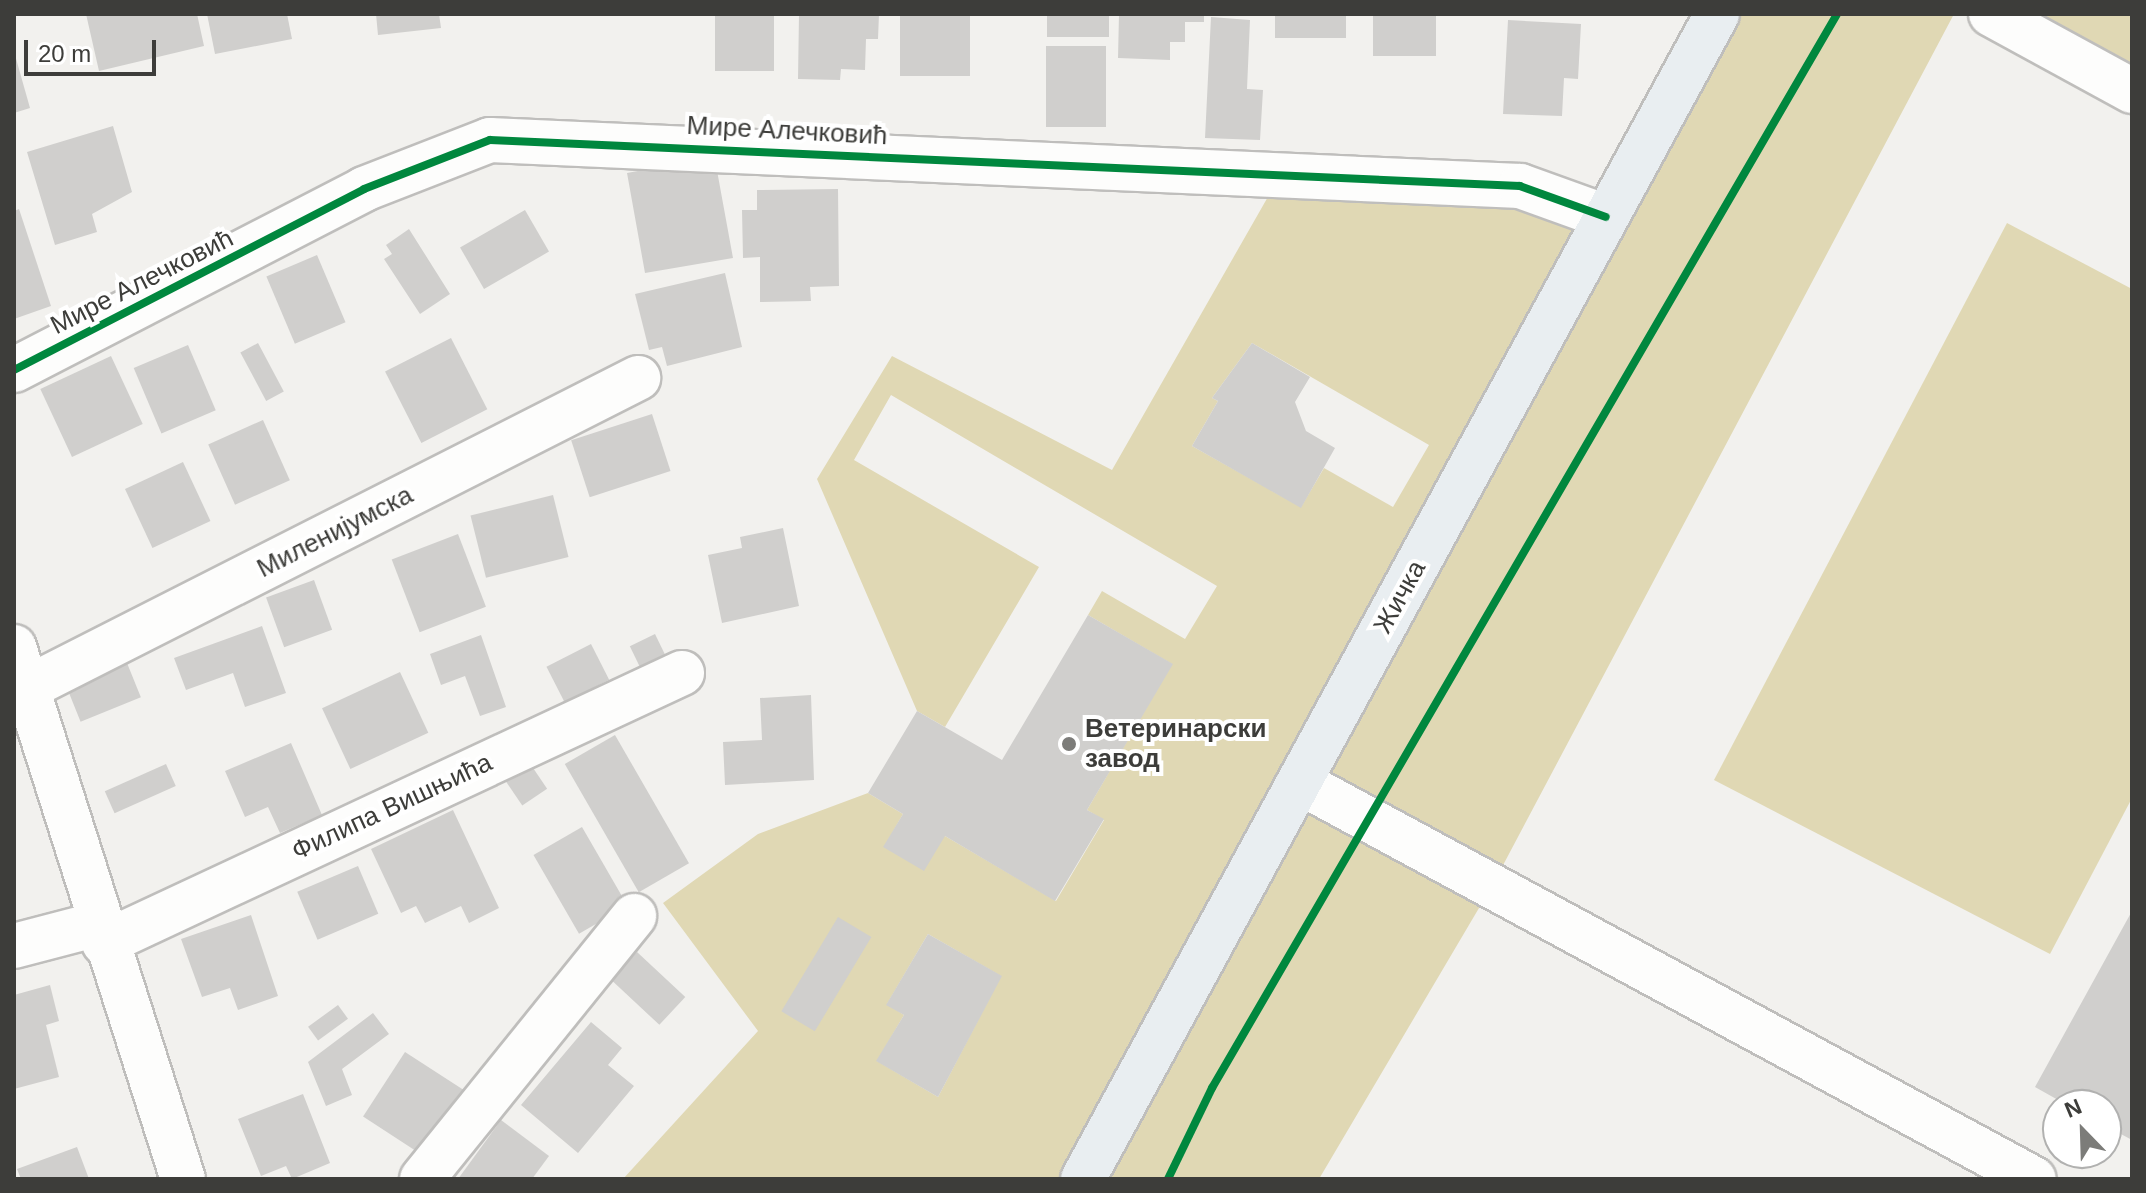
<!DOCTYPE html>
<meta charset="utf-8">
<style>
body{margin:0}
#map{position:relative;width:2146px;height:1193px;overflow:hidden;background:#f2f1ee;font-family:Helvetica,sans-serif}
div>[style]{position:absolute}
.green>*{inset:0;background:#e0d8b4}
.building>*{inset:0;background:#d0cfcd;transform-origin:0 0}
.roads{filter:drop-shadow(2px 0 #bfbebc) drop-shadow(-2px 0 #bfbebc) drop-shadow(0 2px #bfbebc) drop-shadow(0 -2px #bfbebc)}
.minor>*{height:44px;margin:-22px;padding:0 22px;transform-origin:22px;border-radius:22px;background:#fdfdfc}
.major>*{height:44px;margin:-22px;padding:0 22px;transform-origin:22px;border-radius:22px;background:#e9eef1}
.cycleway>*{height:8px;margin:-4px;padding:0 4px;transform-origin:4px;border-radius:4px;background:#00873e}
.dots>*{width:22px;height:22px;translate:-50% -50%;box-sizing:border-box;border:4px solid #fff;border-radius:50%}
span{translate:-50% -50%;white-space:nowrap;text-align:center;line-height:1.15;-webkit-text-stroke:8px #fff;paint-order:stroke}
.street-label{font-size:26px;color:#3d3d3a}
.poi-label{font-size:26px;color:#3d3d3a;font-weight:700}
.left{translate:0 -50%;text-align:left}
.frame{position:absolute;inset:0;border:16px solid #3d3d3a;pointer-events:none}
.north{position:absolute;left:2042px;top:1089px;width:80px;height:80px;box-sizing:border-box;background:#fff;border:2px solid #b1b1b0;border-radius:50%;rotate:337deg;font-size:22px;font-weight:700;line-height:32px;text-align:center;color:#3d3d3a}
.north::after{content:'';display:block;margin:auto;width:28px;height:36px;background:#7c7c79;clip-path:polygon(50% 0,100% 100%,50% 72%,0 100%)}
.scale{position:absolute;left:24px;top:40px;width:132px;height:36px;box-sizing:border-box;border:4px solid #3d3d3a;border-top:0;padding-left:10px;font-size:24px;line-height:28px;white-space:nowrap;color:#3d3d3a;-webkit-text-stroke:6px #fff;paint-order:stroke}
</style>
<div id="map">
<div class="green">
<i style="clip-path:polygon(evenodd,1717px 14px,1954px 14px,1492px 886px,1319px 1179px,623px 1179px,758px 1031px,663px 903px,758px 834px,868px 793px,903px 814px,884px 847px,945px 836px,1056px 901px,1104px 820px,1087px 810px,1172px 664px,1088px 615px,1102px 591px,1185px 639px,1217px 586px,891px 395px,854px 460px,1039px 567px,945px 727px,917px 711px,817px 479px,892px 356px,1112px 470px,1281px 174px,1606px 217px,1717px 14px,1252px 343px,1429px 445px,1393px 507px,1324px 468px,1301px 507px,1192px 446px,1218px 401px,1212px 398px,1252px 343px,1717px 14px,928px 934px,1001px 976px,938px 1097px,877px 1061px,904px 1015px,887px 1004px,928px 934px)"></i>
<i style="clip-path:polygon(1991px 14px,2132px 14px,2132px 91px)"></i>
<i style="clip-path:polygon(2007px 223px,2132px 289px,2132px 798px,2050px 954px,1714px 780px)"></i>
</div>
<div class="building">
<i style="clip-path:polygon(86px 14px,197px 14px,204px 46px,99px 71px)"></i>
<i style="clip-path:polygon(207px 14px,287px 14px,292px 39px,215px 54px)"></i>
<i style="clip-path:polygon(376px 14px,439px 14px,441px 28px,378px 35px)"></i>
<i style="left:715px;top:14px;width:59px;height:57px"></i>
<i style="clip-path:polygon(799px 14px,879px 14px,878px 39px,866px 39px,865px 70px,841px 69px,840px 80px,798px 79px)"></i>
<i style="left:900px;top:14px;width:70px;height:62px"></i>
<i style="left:1047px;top:14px;width:62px;height:23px"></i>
<i style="clip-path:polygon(1119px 14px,1204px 14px,1204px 22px,1185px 22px,1185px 42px,1170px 42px,1170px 60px,1118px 58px)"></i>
<i style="left:1275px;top:14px;width:71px;height:24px"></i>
<i style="left:1373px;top:14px;width:63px;height:42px"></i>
<i style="clip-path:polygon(1211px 17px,1250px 20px,1247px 89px,1263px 90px,1260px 140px,1205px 138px)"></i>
<i style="clip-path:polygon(1508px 20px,1581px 24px,1578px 79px,1564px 78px,1562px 116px,1503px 114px)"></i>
<i style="left:1046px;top:46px;width:60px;height:81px"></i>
<i style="clip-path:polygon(15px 55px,30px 108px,14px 113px,14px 56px)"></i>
<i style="clip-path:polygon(113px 126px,132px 192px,92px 214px,97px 232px,55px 245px,27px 152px)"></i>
<i style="clip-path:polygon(681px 163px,682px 171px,716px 165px,733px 258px,645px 273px,627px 173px)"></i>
<i style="clip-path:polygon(838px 189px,839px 286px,810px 287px,811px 301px,760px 302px,760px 257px,743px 258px,742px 210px,757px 210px,757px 190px)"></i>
<i style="clip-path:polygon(19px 209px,51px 306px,14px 319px,14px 211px)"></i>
<i style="left:525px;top:210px;width:48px;height:75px;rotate:60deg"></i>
<i style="clip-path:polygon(409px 229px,450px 294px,420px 314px,384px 259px,392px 254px,386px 245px)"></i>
<i style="left:317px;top:255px;width:73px;height:55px;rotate:67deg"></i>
<i style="clip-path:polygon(725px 273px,742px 347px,667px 366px,662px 347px,649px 350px,635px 294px)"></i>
<i style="left:451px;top:338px;width:80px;height:74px;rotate:63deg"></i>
<i style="left:258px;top:343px;width:55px;height:20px;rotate:62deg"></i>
<i style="clip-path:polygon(1252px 343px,1310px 377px,1295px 402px,1306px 431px,1335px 448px,1301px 508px,1192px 446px,1218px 401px,1212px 398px)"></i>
<i style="left:188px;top:345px;width:71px;height:59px;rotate:67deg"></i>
<i style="left:111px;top:356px;width:75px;height:78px;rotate:65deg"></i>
<i style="left:652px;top:414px;width:60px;height:85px;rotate:72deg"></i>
<i style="left:263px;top:420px;width:66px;height:60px;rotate:66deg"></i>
<i style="left:183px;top:462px;width:65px;height:64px;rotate:65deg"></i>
<i style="left:553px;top:495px;width:64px;height:85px;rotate:76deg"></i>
<i style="clip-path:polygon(783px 528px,799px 606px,722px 623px,708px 555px,742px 548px,740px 537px)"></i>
<i style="left:458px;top:534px;width:78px;height:71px;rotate:69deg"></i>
<i style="left:314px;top:580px;width:53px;height:51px;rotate:70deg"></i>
<i style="clip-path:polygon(1088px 615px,1173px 664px,1087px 810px,1104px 819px,1055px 901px,945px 836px,924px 871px,883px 847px,903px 814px,868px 793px,917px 711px,1002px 760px)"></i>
<i style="clip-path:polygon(262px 626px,286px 693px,245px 707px,233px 673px,186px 690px,174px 658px)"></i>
<i style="left:655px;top:634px;width:28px;height:28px;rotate:64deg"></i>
<i style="clip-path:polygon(481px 635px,506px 707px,480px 716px,465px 676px,441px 685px,430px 654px)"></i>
<i style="left:591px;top:644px;width:40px;height:50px;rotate:63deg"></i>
<i style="left:127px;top:663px;width:37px;height:65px;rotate:68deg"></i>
<i style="left:400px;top:672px;width:67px;height:86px;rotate:65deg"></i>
<i style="clip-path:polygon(811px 695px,814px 780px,725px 785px,723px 742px,762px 740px,760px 698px)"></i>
<i style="left:615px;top:735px;width:148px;height:58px;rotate:60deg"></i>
<i style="clip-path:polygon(291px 743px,322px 815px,280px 833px,268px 807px,245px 817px,225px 771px)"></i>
<i style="left:527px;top:759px;width:36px;height:30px;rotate:56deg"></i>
<i style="left:166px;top:764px;width:24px;height:67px;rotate:66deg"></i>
<i style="clip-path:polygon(453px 810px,499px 908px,469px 923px,461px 906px,425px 923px,416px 906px,401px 913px,371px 849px)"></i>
<i style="left:582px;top:827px;width:91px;height:56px;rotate:60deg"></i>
<i style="left:358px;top:866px;width:52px;height:66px;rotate:67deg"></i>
<i style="clip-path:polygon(2132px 911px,2132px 1140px,2106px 1126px,2106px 1105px,2067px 1105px,2035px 1087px)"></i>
<i style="clip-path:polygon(251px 915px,278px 996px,238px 1010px,230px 988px,202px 997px,181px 939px)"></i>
<i style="left:838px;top:917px;width:39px;height:110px;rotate:31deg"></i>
<i style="clip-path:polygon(928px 934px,1002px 976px,938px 1097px,876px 1061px,904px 1015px,886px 1005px)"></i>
<i style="left:637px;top:952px;width:66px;height:38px;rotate:43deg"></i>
<i style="clip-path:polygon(50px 985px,59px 1021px,46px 1025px,59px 1077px,14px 1089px,14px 995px)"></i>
<i style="left:338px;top:1005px;width:17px;height:37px;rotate:54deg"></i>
<i style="clip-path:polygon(373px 1013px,389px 1034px,342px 1069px,352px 1095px,326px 1106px,308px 1062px)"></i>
<i style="clip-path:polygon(591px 1022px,622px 1048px,608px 1065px,634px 1086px,578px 1153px,521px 1105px)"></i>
<i style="left:405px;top:1052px;width:70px;height:77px;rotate:33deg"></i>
<i style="clip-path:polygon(303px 1094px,330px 1163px,292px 1179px,286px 1166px,261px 1176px,238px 1119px)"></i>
<i style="clip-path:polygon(501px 1120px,549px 1156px,532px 1179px,458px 1179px)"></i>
<i style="clip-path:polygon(77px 1147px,89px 1179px,21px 1179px,17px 1169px)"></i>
</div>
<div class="roads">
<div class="minor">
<i style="left:1991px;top:14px;width:161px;rotate:28.6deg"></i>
<i style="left:14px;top:370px;width:394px;rotate:-27.3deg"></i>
<i style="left:364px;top:189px;width:135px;rotate:-21.3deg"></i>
<i style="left:490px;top:140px;width:1031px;rotate:2.56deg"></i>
<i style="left:1520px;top:186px;width:91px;rotate:19.8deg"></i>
<i style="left:14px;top:647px;width:558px;rotate:72.38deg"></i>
<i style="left:31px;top:686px;width:681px;rotate:-26.9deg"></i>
<i style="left:1299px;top:782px;width:835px;rotate:28.38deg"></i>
<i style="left:104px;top:943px;width:638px;rotate:-25.04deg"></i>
<i style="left:14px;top:946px;width:87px;rotate:-14.7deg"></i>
<i style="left:422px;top:1179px;width:338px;rotate:-51.1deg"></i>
</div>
<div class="major">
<i style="left:1083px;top:1179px;width:1326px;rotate:-61.44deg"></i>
</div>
</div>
<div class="cycleway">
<i style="left:14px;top:370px;width:394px;rotate:-27.3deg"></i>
<i style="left:364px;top:189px;width:135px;rotate:-21.3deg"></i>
<i style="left:490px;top:140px;width:1031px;rotate:2.56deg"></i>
<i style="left:1520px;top:186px;width:91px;rotate:19.8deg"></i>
<i style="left:1168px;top:1179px;width:101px;rotate:-64.2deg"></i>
<i style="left:1212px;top:1088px;width:1243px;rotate:-59.8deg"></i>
</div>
<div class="dots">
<i style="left:1069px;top:744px;background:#7c7c79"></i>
</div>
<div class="street-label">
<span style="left:787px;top:131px;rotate:3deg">Мире Алечковић</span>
<span style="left:142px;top:282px;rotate:-27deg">Мире Алечковић</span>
<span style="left:335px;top:532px;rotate:-27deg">Миленијумска</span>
<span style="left:1400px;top:597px;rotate:-61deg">Жичка</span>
<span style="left:392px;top:807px;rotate:-25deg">Филипа Вишњића</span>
</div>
<div class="poi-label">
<span class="left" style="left:1085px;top:744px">Ветеринарски<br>завод</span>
</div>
<div class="frame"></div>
<div class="north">N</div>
<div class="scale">20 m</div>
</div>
